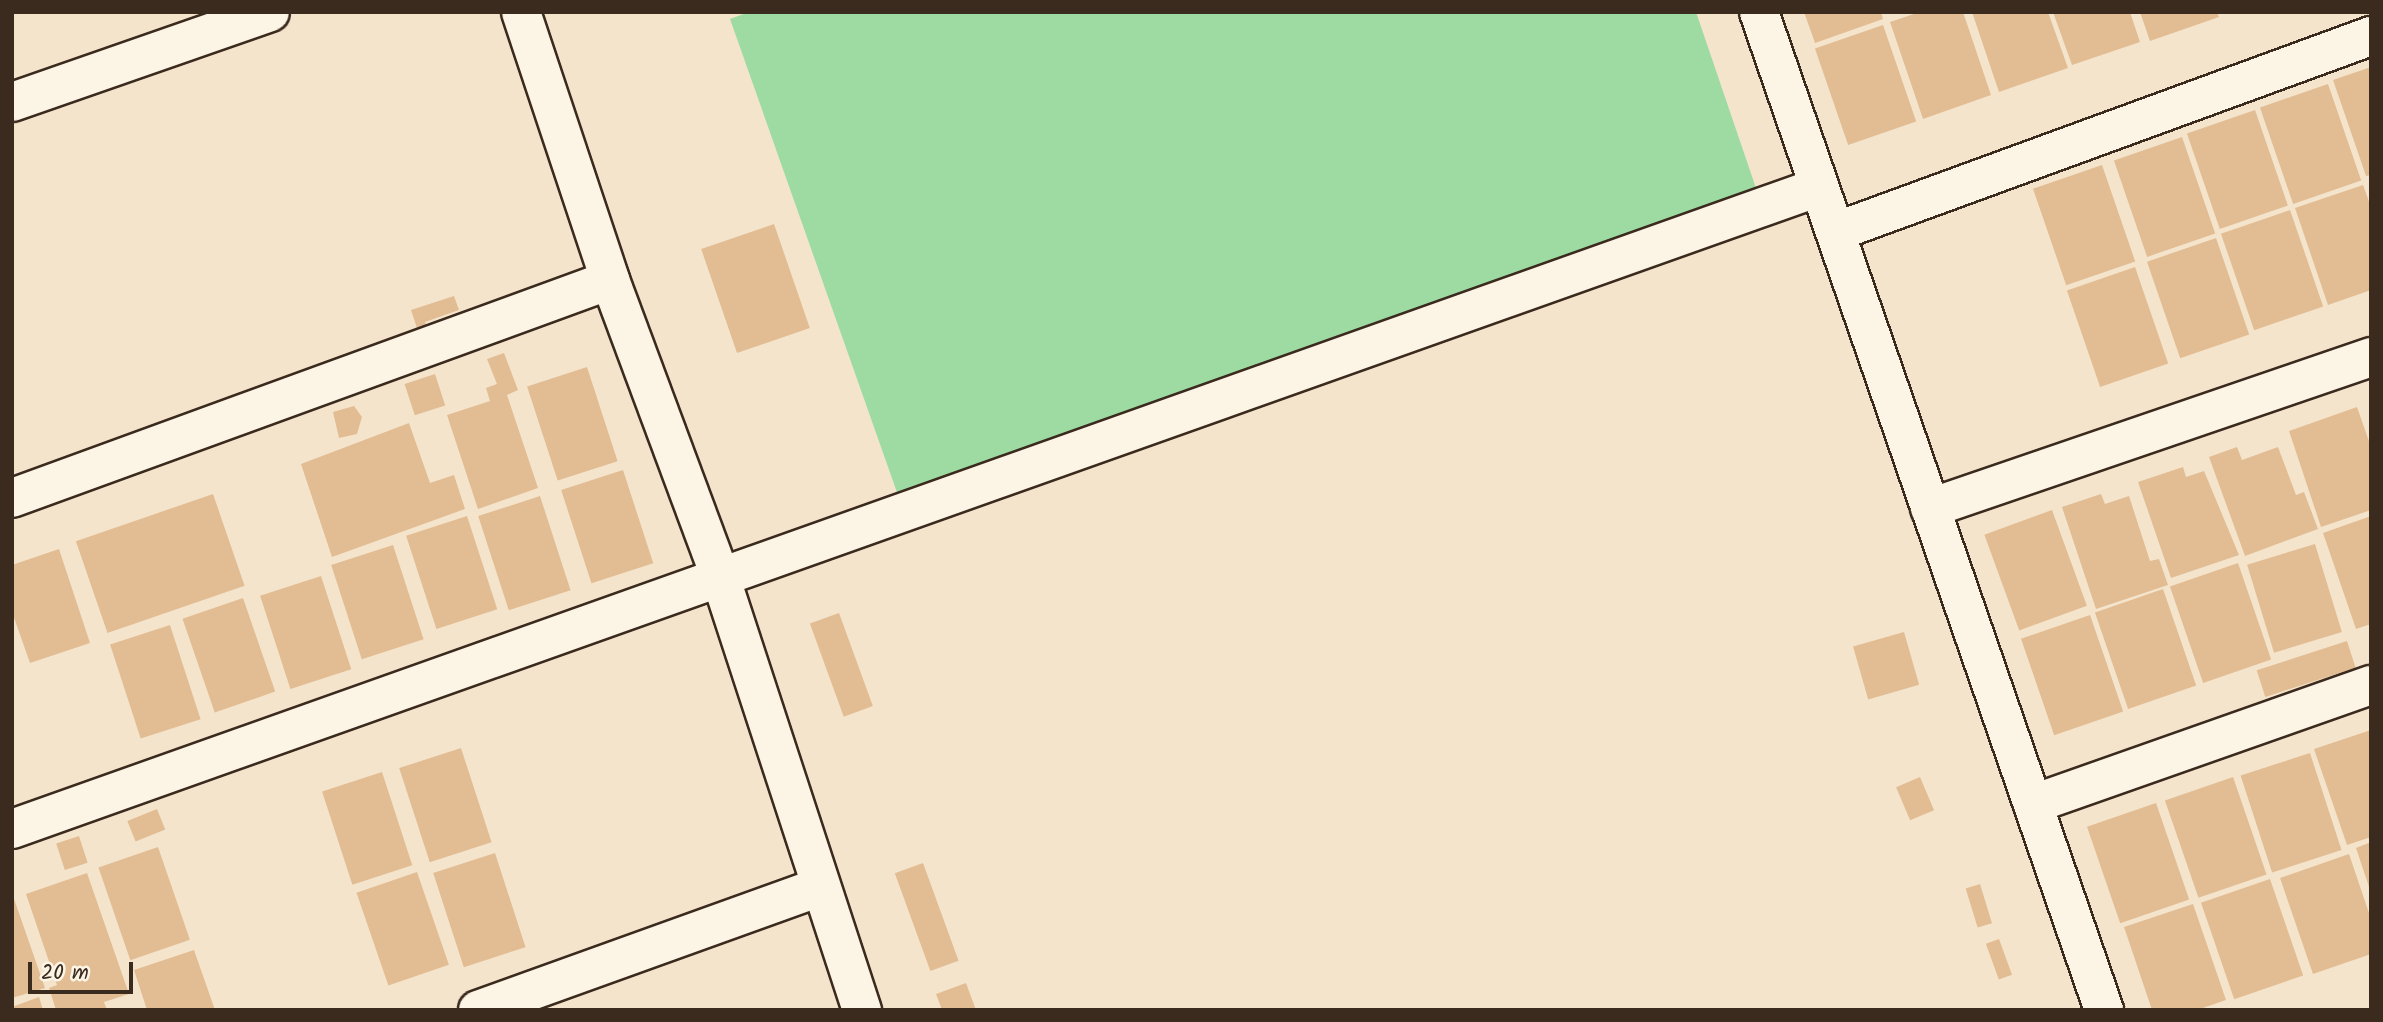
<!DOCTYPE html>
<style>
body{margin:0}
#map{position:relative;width:2383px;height:1022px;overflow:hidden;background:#f4e4cc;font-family:Kalam,sans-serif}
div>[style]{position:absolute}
.green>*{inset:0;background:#9edba3}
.building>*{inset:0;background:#e2bd93;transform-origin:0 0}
.roads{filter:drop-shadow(2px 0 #3b2a1e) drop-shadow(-2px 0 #3b2a1e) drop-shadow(0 2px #3b2a1e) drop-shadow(0 -2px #3b2a1e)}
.minor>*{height:38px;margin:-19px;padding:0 19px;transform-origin:19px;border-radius:19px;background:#fcf5e5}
span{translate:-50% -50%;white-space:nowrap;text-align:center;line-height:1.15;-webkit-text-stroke:6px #fcf5e5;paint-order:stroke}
.frame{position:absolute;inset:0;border:14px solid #3b2a1e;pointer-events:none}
.scale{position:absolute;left:28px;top:962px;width:105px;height:32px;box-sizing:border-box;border:4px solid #3b2a1e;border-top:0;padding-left:9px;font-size:21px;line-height:24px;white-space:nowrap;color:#3b2a1e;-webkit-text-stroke:5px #fcf5e5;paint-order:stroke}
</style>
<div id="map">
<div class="green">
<i style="clip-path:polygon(749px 12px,1696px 12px,1758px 194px,899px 498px,730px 19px)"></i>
</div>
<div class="building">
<i style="clip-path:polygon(1804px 12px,1881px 12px,1883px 19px,1815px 43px)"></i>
<i style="clip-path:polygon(1920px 12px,1963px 12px,1991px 95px,1923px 119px,1890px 22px)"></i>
<i style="clip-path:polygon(1972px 12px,2048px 12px,2068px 68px,1999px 92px)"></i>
<i style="clip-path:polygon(2053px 12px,2130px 12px,2140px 42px,2072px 65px)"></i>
<i style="clip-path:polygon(2140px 12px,2217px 12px,2219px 17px,2150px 41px)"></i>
<i style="left:1883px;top:25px;width:102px;height:72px;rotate:71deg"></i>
<i style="clip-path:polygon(2371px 67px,2371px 175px,2366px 176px,2333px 80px)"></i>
<i style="left:2328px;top:84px;width:102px;height:72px;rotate:71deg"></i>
<i style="left:2255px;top:110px;width:101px;height:72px;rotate:71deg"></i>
<i style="left:2182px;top:137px;width:102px;height:72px;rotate:71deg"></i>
<i style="left:2102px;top:165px;width:102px;height:73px;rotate:71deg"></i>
<i style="clip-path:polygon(2363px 185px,2371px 207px,2371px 290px,2328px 305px,2295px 208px)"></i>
<i style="left:2290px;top:210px;width:102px;height:73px;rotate:71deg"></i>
<i style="left:774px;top:224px;width:110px;height:77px;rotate:71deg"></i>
<i style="left:2216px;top:238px;width:102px;height:73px;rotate:71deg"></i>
<i style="left:2135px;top:267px;width:102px;height:72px;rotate:71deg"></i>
<i style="clip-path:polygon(454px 296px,459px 310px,425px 322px,429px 334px,420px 337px,411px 310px)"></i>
<i style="clip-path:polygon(504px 353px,518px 390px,507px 395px,538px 488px,478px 509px,447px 415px,490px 401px,486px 388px,497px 384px,487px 359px)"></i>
<i style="left:587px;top:367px;width:99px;height:63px;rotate:72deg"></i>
<i style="left:435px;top:374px;width:33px;height:32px;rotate:72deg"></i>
<i style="clip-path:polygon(354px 406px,362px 417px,357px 434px,339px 438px,333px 412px)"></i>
<i style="clip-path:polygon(2357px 407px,2371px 447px,2371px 510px,2321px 527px,2289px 431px)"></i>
<i style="clip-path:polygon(409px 423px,430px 483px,454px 475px,465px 509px,332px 557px,301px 464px)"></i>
<i style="clip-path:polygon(2237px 447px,2242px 460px,2278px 447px,2296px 495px,2304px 492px,2318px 529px,2245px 556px,2209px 457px)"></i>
<i style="clip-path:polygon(2183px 467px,2186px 477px,2204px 471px,2239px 555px,2171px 578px,2138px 482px)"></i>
<i style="left:623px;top:470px;width:98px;height:65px;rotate:72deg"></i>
<i style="left:213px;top:494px;width:97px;height:145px;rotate:71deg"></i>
<i style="clip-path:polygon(2101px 494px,2105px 504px,2129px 496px,2150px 561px,2159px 559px,2168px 585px,2096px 609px,2062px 507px)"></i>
<i style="left:540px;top:496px;width:99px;height:65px;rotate:72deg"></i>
<i style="left:2052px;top:510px;width:102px;height:72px;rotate:70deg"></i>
<i style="left:467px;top:516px;width:98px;height:64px;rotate:72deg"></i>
<i style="clip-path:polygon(2371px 516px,2371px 624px,2356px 629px,2323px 533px)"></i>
<i style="left:2315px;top:544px;width:92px;height:71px;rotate:73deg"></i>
<i style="left:393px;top:545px;width:99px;height:65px;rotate:72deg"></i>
<i style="clip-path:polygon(59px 549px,90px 643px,30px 663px,12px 612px,12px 565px)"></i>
<i style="left:2238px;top:563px;width:102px;height:72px;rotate:71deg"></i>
<i style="left:321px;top:576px;width:98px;height:64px;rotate:72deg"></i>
<i style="left:2163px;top:589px;width:102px;height:72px;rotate:71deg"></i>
<i style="left:243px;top:598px;width:99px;height:64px;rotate:71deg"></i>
<i style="left:839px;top:613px;width:99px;height:31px;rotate:70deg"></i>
<i style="left:2090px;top:615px;width:102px;height:73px;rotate:71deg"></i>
<i style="left:170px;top:625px;width:99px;height:63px;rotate:72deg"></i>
<i style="left:1904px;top:632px;width:55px;height:53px;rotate:74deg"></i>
<i style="left:2347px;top:641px;width:28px;height:95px;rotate:72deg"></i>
<i style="clip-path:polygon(2371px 730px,2371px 837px,2347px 845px,2314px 749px)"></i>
<i style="left:461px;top:748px;width:99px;height:65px;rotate:72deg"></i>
<i style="left:2310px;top:753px;width:102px;height:73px;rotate:72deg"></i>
<i style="left:382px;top:772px;width:98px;height:63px;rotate:72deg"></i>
<i style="left:1920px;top:777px;width:36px;height:26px;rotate:67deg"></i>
<i style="left:2233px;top:777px;width:103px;height:72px;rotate:71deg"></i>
<i style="left:2156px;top:803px;width:102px;height:73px;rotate:71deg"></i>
<i style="left:157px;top:809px;width:22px;height:32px;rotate:68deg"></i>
<i style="left:79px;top:836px;width:28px;height:24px;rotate:72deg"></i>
<i style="clip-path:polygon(2371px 842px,2371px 890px,2370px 890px,2356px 848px)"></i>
<i style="left:158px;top:847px;width:98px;height:63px;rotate:71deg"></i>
<i style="left:495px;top:853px;width:99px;height:65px;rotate:72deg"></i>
<i style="clip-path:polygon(2349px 854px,2371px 919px,2371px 954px,2313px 974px,2280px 878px)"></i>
<i style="left:923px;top:863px;width:104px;height:30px;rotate:70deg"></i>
<i style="left:417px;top:872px;width:98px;height:64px;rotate:71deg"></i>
<i style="clip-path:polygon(87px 873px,129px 994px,104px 1002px,107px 1010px,56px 1010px,49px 988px,57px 985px,26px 894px)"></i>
<i style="left:2270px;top:879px;width:102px;height:73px;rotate:71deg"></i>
<i style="left:1980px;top:884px;width:41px;height:15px;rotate:73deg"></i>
<i style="clip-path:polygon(12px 893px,45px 988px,12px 998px)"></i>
<i style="clip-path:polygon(2193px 904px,2226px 1000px,2197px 1010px,2152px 1010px,2124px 927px)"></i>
<i style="left:1999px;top:939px;width:38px;height:14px;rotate:70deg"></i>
<i style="clip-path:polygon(194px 950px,215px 1010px,147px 1010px,134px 970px)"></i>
<i style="clip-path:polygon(966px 983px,976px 1010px,942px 1010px,936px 994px)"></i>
<i style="clip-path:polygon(39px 997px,43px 1010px,12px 1010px,12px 1007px)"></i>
</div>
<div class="roads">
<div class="minor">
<i style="left:521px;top:12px;width:282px;rotate:71.6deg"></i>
<i style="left:610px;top:280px;width:316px;rotate:69.6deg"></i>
<i style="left:720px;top:576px;width:457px;rotate:71.9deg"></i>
<i style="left:1759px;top:12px;width:1056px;rotate:70.93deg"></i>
<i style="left:12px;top:102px;width:273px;rotate:-19.2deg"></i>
<i style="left:1835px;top:232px;width:571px;rotate:-20.09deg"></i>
<i style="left:12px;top:498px;width:636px;rotate:-20.03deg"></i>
<i style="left:1930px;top:508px;width:466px;rotate:-18.9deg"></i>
<i style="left:2033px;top:804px;width:358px;rotate:-19.4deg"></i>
<i style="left:12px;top:829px;width:1918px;rotate:-19.56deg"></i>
<i style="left:478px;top:1010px;width:363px;rotate:-19.8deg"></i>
</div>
</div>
<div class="frame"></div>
<div class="scale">20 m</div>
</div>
